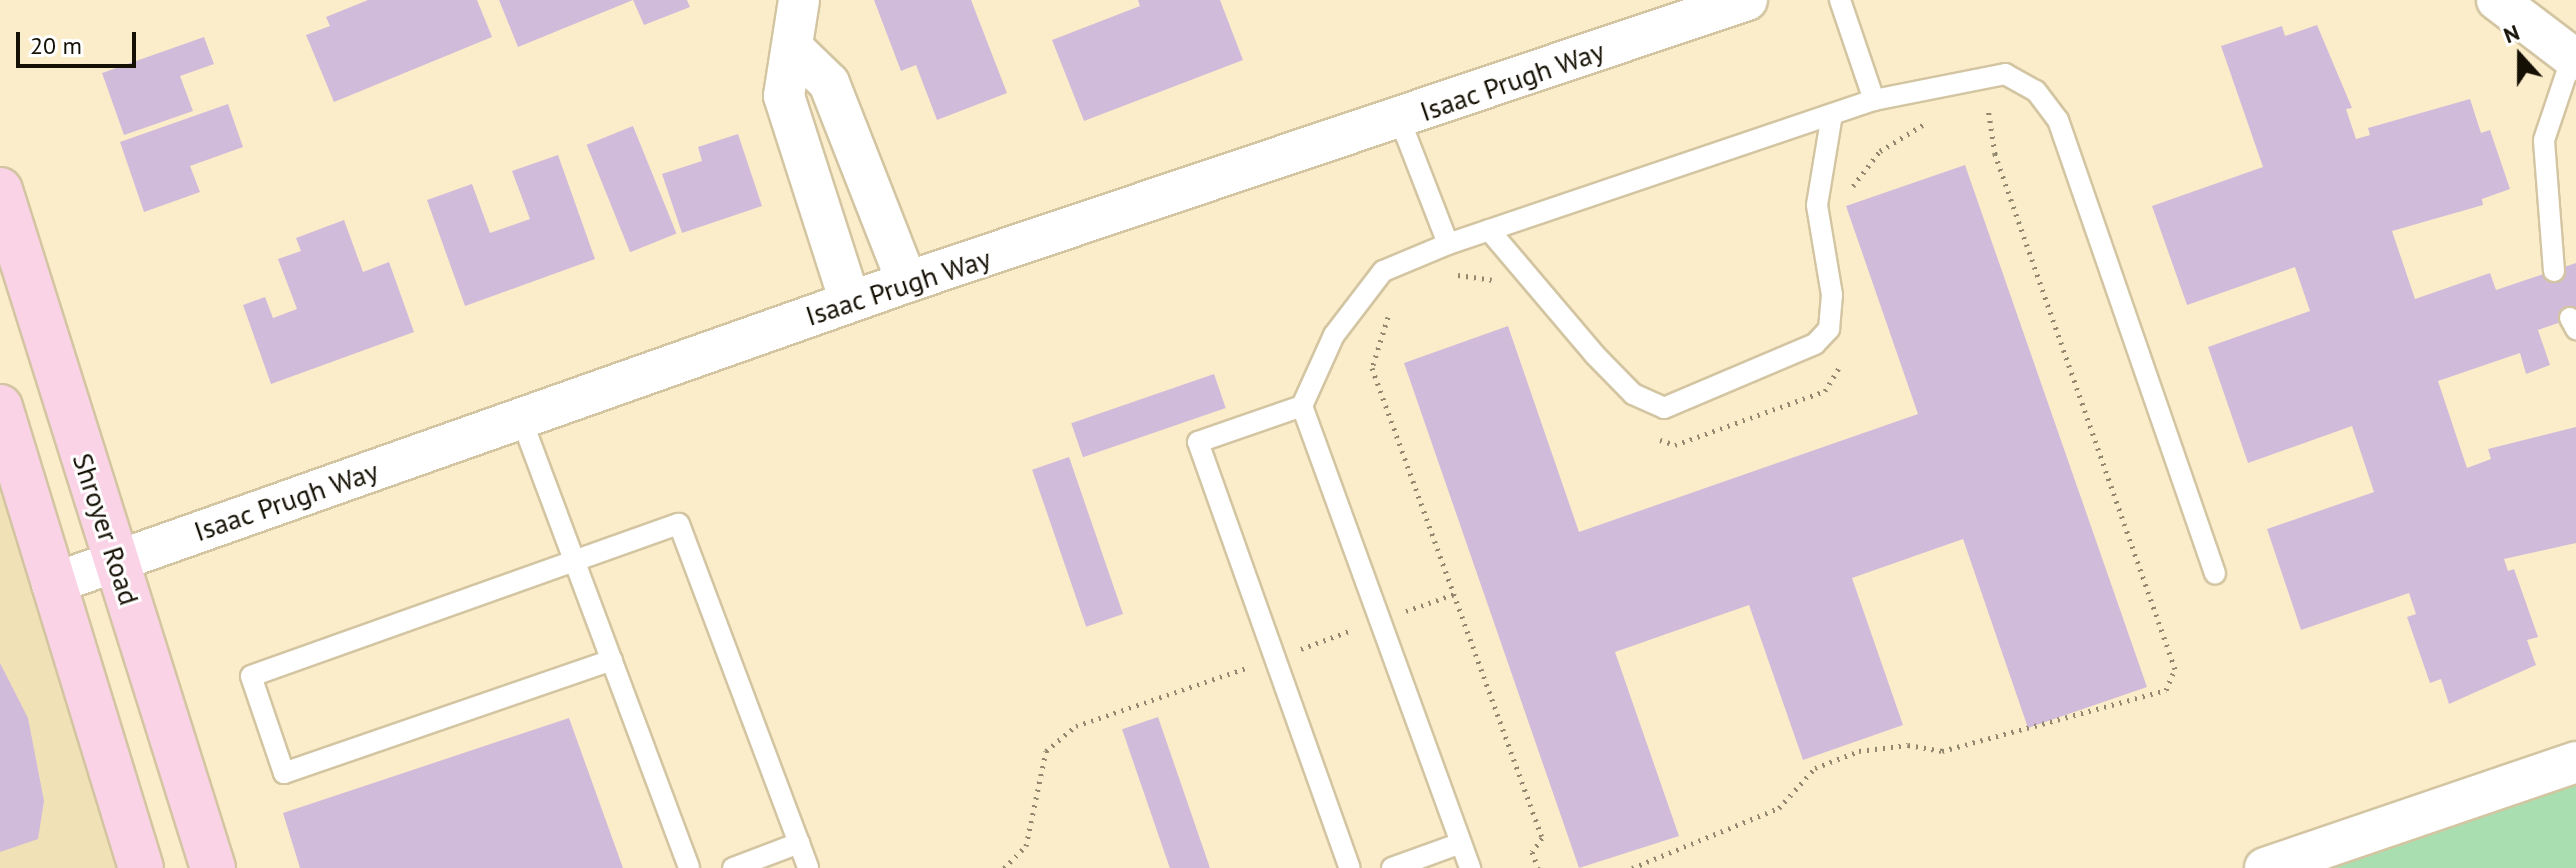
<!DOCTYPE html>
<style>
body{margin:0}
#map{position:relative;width:2576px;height:868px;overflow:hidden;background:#fbedca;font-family:"PT Sans",sans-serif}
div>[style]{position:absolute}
.built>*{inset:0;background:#f1e1b6}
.green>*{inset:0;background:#a9deb0}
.building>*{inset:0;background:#d1bbda;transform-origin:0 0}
.path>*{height:5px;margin-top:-2.5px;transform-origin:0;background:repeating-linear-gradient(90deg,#92886f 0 2px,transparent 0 8px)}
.roads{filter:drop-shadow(2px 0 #d3c5a2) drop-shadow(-2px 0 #d3c5a2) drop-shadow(0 2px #d3c5a2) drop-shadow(0 -2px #d3c5a2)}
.service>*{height:20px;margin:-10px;padding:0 10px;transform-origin:10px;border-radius:10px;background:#fff}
.minor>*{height:40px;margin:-20px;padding:0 20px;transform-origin:20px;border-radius:20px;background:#fff}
.secondary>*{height:44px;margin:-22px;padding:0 22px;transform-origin:22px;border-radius:22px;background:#fad3e6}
span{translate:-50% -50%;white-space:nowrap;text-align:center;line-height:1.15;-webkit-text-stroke:6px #fff;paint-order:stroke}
.street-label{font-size:28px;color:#151004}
.north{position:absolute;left:2480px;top:16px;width:80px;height:80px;-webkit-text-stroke:6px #fff;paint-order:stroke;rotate:339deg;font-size:22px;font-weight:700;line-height:32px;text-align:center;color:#151004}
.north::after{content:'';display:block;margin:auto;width:28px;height:36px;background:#151004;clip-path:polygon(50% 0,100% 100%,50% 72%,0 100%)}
.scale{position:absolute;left:16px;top:32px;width:120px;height:36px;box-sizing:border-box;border:4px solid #151004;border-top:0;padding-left:10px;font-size:24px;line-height:28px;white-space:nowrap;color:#151004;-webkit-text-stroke:6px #fff;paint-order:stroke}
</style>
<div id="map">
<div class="built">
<i style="clip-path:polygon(0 407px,141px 868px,0 868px)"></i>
</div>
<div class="green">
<i style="clip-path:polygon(2576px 785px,2576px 868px,2333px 868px)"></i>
</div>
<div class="building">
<i style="clip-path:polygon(368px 0,477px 0,492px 37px,334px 102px,306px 35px,330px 26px,326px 17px)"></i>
<i style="clip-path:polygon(499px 0,687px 0,690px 7px,644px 25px,633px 0,518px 47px)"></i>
<i style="clip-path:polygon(874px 0,971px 0,1007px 93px,937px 120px,916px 65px,901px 71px)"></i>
<i style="clip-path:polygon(1138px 0,1220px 0,1243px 60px,1084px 121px,1052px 40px,1140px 6px)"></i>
<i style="clip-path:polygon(2317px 25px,2352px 108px,2346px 109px,2356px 139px,2370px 135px,2368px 128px,2470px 99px,2481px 133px,2490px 130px,2510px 189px,2482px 199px,2483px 205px,2392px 231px,2415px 299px,2490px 273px,2496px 290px,2576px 263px,2576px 317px,2538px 330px,2550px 365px,2526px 374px,2520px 353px,2438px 381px,2467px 468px,2491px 459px,2488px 449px,2576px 427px,2576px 543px,2504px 559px,2508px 571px,2514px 569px,2538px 637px,2527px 640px,2536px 665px,2449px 704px,2441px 679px,2430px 683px,2407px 617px,2416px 614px,2409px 593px,2301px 630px,2267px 529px,2374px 492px,2352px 426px,2248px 463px,2208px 347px,2310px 311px,2295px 267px,2187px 305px,2152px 206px,2263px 167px,2221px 46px,2282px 26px,2285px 36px)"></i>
<i style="clip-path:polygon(204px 37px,214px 64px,180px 76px,193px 111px,124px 135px,102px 73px)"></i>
<i style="clip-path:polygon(228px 104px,243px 147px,190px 166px,200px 192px,144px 212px,120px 142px)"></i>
<i style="left:633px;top:126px;width:116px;height:50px;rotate:68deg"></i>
<i style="clip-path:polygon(738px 134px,762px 206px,682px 233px,662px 174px,702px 161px,698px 147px)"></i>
<i style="clip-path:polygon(558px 155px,595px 259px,465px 306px,427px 200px,472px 184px,490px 233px,530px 219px,512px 171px)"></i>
<i style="clip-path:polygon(1965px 165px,2147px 687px,2028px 728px,1963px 539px,1852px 578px,1903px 725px,1803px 760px,1749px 605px,1615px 652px,1679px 836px,1579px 868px,1404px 363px,1508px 326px,1579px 532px,1918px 414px,1846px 206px)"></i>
<i style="clip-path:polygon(344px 220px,363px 272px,389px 262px,414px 332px,271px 384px,243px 305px,265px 297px,273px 318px,297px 309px,278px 259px,301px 251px,296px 238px)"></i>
<i style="left:1214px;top:374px;width:36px;height:151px;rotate:71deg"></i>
<i style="left:1069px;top:457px;width:166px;height:39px;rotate:71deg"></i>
<i style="clip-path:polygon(0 663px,28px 718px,44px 801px,38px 839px,0 852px)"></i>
<i style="left:1158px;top:717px;width:160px;height:38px;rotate:71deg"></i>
<i style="clip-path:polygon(569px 718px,623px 868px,300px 868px,283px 813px)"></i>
</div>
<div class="path">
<i style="left:1853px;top:186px;width:44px;rotate:-52.4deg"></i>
<i style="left:1880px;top:151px;width:54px;rotate:-31.3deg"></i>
<i style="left:1458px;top:275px;width:34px;rotate:8deg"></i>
<i style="left:1388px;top:317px;width:53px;rotate:107.4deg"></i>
<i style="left:1372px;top:368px;width:500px;rotate:70.1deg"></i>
<i style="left:1542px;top:838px;width:17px;rotate:126deg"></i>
<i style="left:1532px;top:852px;width:17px;rotate:69deg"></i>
<i style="left:1660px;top:440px;width:16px;rotate:18deg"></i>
<i style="left:1675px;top:445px;width:159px;rotate:-19.8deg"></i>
<i style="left:1825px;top:391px;width:31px;rotate:-59deg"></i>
<i style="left:1406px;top:611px;width:52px;rotate:-19.1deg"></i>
<i style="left:1301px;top:649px;width:54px;rotate:-20.4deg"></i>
<i style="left:1004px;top:868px;width:31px;rotate:-45deg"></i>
<i style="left:1026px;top:846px;width:97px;rotate:-78.1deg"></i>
<i style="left:1046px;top:751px;width:39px;rotate:-40deg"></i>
<i style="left:1076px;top:726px;width:180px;rotate:-18.8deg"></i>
<i style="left:1632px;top:868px;width:159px;rotate:-22.2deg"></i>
<i style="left:1779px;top:808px;width:54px;rotate:-48deg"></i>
<i style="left:1815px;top:768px;width:47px;rotate:-21.1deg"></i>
<i style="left:1859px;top:751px;width:49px;rotate:-7deg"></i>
<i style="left:1908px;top:745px;width:35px;rotate:10deg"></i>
<i style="left:1942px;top:751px;width:232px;rotate:-15.2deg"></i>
<i style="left:2166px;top:690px;width:23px;rotate:-67deg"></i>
<i style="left:2175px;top:669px;width:546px;rotate:-109.27deg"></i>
<i style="left:1995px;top:154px;width:47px;rotate:-98.7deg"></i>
</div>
<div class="roads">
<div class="service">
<i style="left:1874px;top:100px;width:134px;rotate:-11.2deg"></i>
<i style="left:2005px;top:74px;width:35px;rotate:29deg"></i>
<i style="left:2036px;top:91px;width:36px;rotate:53deg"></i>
<i style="left:2058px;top:120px;width:480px;rotate:70.9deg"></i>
<i style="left:1400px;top:120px;width:133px;rotate:68.8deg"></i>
<i style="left:1448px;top:244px;width:450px;rotate:-18.7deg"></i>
<i style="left:1874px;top:100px;width:106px;rotate:-108.8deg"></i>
<i style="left:1489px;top:230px;width:162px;rotate:49.7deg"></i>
<i style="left:1594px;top:354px;width:56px;rotate:45.7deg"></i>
<i style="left:1633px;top:394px;width:34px;rotate:24deg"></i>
<i style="left:1664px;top:408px;width:164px;rotate:-23deg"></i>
<i style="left:1815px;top:344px;width:21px;rotate:-47deg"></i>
<i style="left:1829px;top:329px;width:34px;rotate:-85deg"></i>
<i style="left:1832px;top:295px;width:91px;rotate:-99.5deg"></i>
<i style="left:1817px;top:205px;width:92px;rotate:-80.6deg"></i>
<i style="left:1448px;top:244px;width:70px;rotate:157.4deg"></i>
<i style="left:1383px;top:271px;width:81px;rotate:127.4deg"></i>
<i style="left:1334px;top:335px;width:78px;rotate:114.3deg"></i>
<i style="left:1302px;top:406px;width:492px;rotate:70deg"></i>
<i style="left:2554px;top:271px;width:131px;rotate:-94.4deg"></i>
<i style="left:2544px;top:140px;width:88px;rotate:-71.4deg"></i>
<i style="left:2570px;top:318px;width:13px;rotate:61deg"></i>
<i style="left:1302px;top:406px;width:110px;rotate:160.9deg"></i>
<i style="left:1198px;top:442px;width:452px;rotate:70.4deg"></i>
<i style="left:521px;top:418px;width:480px;rotate:69.5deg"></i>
<i style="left:612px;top:660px;width:347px;rotate:161deg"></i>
<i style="left:284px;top:773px;width:102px;rotate:-108.8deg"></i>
<i style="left:251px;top:676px;width:454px;rotate:-19.6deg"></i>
<i style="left:679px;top:524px;width:367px;rotate:69.4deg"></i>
<i style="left:733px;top:868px;width:71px;rotate:-20.7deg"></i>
<i style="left:1392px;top:868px;width:73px;rotate:-19.9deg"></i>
</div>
<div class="minor">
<i style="left:799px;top:0;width:97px;rotate:98.9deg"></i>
<i style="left:784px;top:96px;width:216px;rotate:72.2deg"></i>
<i style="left:2497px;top:0;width:99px;rotate:37.2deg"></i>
<i style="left:796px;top:51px;width:46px;rotate:44.1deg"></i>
<i style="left:829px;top:83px;width:214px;rotate:68.6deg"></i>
<i style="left:52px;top:584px;width:907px;rotate:-19.45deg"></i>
<i style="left:907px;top:282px;width:886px;rotate:-18.56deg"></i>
<i style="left:2265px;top:868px;width:329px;rotate:-18.8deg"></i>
</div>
<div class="secondary">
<i style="left:0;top:190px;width:711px;rotate:72.56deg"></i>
<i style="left:0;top:407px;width:482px;rotate:73deg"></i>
</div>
</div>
<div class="street-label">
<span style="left:1512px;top:81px;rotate:-19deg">Isaac Prugh Way</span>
<span style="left:898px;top:287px;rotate:-18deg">Isaac Prugh Way</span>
<span style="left:286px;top:501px;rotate:-19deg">Isaac Prugh Way</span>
<span style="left:106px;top:529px;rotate:72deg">Shroyer Road</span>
</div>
<div class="north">N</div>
<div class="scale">20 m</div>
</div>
